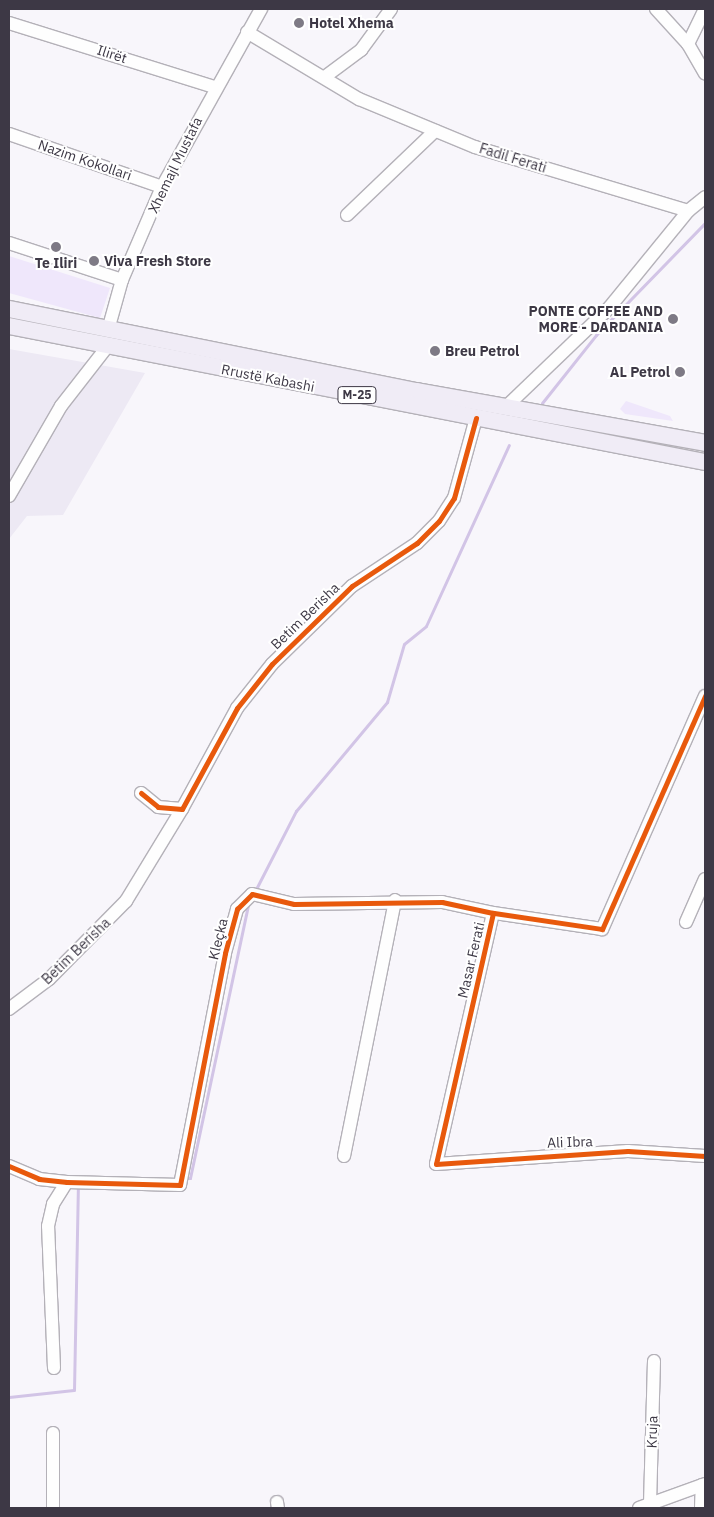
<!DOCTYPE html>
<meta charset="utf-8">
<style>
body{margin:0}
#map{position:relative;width:714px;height:1517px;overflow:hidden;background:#f8f6fb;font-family:"IBM Plex Sans",sans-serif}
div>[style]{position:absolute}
.built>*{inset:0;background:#ede9f4}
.green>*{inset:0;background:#efe7fb}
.stream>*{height:3px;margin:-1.5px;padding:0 1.5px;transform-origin:1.5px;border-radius:1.5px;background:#d2c4e6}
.roads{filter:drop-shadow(1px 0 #b4b1b8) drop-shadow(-1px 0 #b4b1b8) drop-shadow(0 1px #b4b1b8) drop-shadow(0 -1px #b4b1b8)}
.minor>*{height:12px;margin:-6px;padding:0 6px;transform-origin:6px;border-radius:6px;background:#fefefe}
.major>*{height:16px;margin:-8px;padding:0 8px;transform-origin:8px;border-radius:8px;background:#f0ecf6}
.cycleway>*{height:5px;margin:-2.5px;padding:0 2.5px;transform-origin:2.5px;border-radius:2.5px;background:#e8590c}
.dots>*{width:14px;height:14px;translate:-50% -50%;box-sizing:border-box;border:2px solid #fff;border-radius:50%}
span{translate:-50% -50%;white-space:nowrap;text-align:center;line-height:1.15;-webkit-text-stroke:4px #fff;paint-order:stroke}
.shield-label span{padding:1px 4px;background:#fff;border:1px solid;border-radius:4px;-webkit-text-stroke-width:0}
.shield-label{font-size:12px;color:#3d3845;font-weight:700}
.poi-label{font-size:14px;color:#3d3845;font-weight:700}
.left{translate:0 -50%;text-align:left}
.right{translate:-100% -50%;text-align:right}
.street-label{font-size:14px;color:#3d3845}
.frame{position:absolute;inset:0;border:10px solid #3d3845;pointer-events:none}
</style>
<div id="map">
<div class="built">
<i style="clip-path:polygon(9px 349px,145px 373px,63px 515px,27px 516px,9px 539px)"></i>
</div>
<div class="green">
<i style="clip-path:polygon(9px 256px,110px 288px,100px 318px,9px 293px)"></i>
<i style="clip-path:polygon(626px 401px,670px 416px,673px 421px,625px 414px,620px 409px)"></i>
</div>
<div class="stream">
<i style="left:542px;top:403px;width:87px;rotate:-51.5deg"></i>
<i style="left:596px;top:335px;width:156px;rotate:-45.8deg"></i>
<i style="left:255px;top:891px;width:90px;rotate:-62.9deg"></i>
<i style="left:296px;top:811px;width:142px;rotate:-50.1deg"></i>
<i style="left:387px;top:702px;width:60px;rotate:-73.7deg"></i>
<i style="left:404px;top:644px;width:28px;rotate:-39deg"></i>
<i style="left:426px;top:626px;width:199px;rotate:-65.4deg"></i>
<i style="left:185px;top:1178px;width:5px"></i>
<i style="left:190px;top:1178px;width:279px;rotate:-78deg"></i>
<i style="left:9px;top:1397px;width:65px;rotate:-6.1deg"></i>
<i style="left:74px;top:1390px;width:205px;rotate:-88.9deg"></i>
</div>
<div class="roads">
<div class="minor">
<i style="left:656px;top:9px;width:47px;rotate:47.6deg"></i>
<i style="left:705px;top:9px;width:39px;rotate:116deg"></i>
<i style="left:688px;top:44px;width:34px;rotate:60deg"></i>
<i style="left:9px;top:23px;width:215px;rotate:17.3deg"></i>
<i style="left:247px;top:32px;width:131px;rotate:30.9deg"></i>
<i style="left:359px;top:99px;width:126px;rotate:22.5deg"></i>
<i style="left:475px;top:147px;width:222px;rotate:16.7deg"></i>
<i style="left:688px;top:211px;width:22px;rotate:-39deg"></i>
<i style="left:326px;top:76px;width:44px;rotate:-36.6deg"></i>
<i style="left:361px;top:50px;width:51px;rotate:-53.8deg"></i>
<i style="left:9px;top:134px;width:162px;rotate:19.1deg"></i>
<i style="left:347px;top:215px;width:122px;rotate:-43.7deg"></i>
<i style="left:9px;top:243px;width:119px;rotate:18.1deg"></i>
<i style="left:108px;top:330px;width:52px;rotate:-74.4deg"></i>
<i style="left:122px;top:280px;width:101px;rotate:-66.7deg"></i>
<i style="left:162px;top:187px;width:204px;rotate:-60.9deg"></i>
<i style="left:508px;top:405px;width:140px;rotate:-43.8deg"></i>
<i style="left:609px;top:308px;width:125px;rotate:-50.8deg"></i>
<i style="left:9px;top:496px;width:104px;rotate:-60deg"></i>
<i style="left:61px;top:406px;width:75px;rotate:-52.1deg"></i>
<i style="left:705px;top:696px;width:255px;rotate:113.8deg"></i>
<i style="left:602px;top:929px;width:110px;rotate:-171.6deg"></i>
<i style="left:493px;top:913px;width:257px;rotate:102.8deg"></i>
<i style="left:436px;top:1164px;width:192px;rotate:-3.9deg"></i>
<i style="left:628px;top:1151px;width:77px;rotate:3.7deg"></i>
<i style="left:141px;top:793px;width:22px;rotate:39deg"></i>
<i style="left:158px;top:807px;width:24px;rotate:5deg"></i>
<i style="left:182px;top:809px;width:115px;rotate:-61.4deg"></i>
<i style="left:237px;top:708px;width:56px;rotate:-51.5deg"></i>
<i style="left:272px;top:664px;width:112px;rotate:-44.3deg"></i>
<i style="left:352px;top:586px;width:78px;rotate:-33.5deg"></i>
<i style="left:417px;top:543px;width:31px;rotate:-45deg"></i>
<i style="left:439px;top:521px;width:27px;rotate:-57deg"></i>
<i style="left:454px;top:498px;width:83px;rotate:-74.6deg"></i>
<i style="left:686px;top:922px;width:47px;rotate:-66.2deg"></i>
<i style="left:9px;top:1009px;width:50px;rotate:-36.9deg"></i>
<i style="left:49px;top:979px;width:110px;rotate:-45.4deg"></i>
<i style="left:126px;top:901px;width:108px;rotate:-58.7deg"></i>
<i style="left:344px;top:1156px;width:261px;rotate:-78.7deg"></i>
<i style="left:9px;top:1166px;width:33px;rotate:23deg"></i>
<i style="left:39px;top:1179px;width:28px;rotate:6deg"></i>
<i style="left:67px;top:1182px;width:113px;rotate:1.5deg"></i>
<i style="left:180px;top:1185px;width:236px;rotate:-79deg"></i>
<i style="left:225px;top:953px;width:46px;rotate:-74.7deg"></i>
<i style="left:237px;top:909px;width:21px;rotate:-45deg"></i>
<i style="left:252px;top:894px;width:43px;rotate:13.4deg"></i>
<i style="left:294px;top:904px;width:148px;rotate:-0.8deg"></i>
<i style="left:442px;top:902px;width:52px;rotate:12.2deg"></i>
<i style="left:54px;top:1368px;width:142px;rotate:-92.4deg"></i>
<i style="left:48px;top:1226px;width:23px;rotate:-77deg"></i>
<i style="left:53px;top:1204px;width:26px;rotate:-58deg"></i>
<i style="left:277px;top:1502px;width:6px;rotate:81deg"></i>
<i style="left:650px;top:1504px;width:143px;rotate:-88.4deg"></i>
<i style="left:53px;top:1508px;width:75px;rotate:-90deg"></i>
<i style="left:639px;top:1508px;width:70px;rotate:-20deg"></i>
<i style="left:701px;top:1508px;width:23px;rotate:-88deg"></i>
</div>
<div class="major">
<i style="left:9px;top:309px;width:416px;rotate:11.4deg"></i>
<i style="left:417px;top:391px;width:293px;rotate:10.2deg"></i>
<i style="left:9px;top:326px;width:709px;rotate:11.06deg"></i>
</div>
</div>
<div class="cycleway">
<i style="left:705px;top:696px;width:255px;rotate:113.8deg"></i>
<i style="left:602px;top:929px;width:110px;rotate:-171.6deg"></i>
<i style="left:493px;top:913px;width:257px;rotate:102.8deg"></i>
<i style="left:436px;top:1164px;width:192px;rotate:-3.9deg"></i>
<i style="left:628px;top:1151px;width:77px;rotate:3.7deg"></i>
<i style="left:141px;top:793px;width:22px;rotate:39deg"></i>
<i style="left:158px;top:807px;width:24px;rotate:5deg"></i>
<i style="left:182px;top:809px;width:115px;rotate:-61.4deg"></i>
<i style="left:237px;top:708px;width:56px;rotate:-51.5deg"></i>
<i style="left:272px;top:664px;width:112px;rotate:-44.3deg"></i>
<i style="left:352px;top:586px;width:78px;rotate:-33.5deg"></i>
<i style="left:417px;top:543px;width:31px;rotate:-45deg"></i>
<i style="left:439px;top:521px;width:27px;rotate:-57deg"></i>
<i style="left:454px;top:498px;width:83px;rotate:-74.6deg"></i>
<i style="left:9px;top:1166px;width:33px;rotate:23deg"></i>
<i style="left:39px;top:1179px;width:28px;rotate:6deg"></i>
<i style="left:67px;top:1182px;width:113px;rotate:1.5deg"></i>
<i style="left:180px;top:1185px;width:236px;rotate:-79deg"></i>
<i style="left:225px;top:953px;width:46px;rotate:-74.7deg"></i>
<i style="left:237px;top:909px;width:21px;rotate:-45deg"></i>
<i style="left:252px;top:894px;width:43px;rotate:13.4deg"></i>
<i style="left:294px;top:904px;width:148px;rotate:-0.8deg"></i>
<i style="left:442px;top:902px;width:52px;rotate:12.2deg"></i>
</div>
<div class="dots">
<i style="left:299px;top:23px;background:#7e7a85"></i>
<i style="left:56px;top:247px;background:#7e7a85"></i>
<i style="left:94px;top:261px;background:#7e7a85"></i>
<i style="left:673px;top:319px;background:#7e7a85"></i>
<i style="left:435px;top:351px;background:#7e7a85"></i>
<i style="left:680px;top:372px;background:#7e7a85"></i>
</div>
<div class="shield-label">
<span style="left:357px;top:395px">M-25</span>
</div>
<div class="poi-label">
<span class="left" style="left:309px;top:23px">Hotel Xhema</span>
<span class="left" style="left:104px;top:261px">Viva Fresh Store</span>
<span style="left:56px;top:263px">Te Iliri</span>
<span class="right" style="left:663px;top:319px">PONTE COFFEE AND<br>MORE - DARDANIA</span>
<span class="left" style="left:445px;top:351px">Breu Petrol</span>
<span class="right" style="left:670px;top:372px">AL Petrol</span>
</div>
<div class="street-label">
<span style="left:112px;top:54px;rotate:18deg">Ilirët</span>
<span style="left:513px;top:158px;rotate:17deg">Fadil Ferati</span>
<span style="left:85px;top:160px;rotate:19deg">Nazim Kokollari</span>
<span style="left:175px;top:165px;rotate:-64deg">Xhemajl Mustafa</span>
<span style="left:268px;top:378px;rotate:11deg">Rrustë Kabashi</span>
<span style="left:305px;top:616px;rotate:-44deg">Betim Berisha</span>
<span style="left:218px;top:939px;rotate:-76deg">Kleçka</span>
<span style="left:76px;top:951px;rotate:-44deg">Betim Berisha</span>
<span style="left:471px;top:960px;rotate:-77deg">Masar Ferati</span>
<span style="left:570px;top:1142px;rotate:-2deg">Ali Ibra</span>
<span style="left:652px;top:1432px;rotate:-88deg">Kruja</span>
</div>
<div class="frame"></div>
</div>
